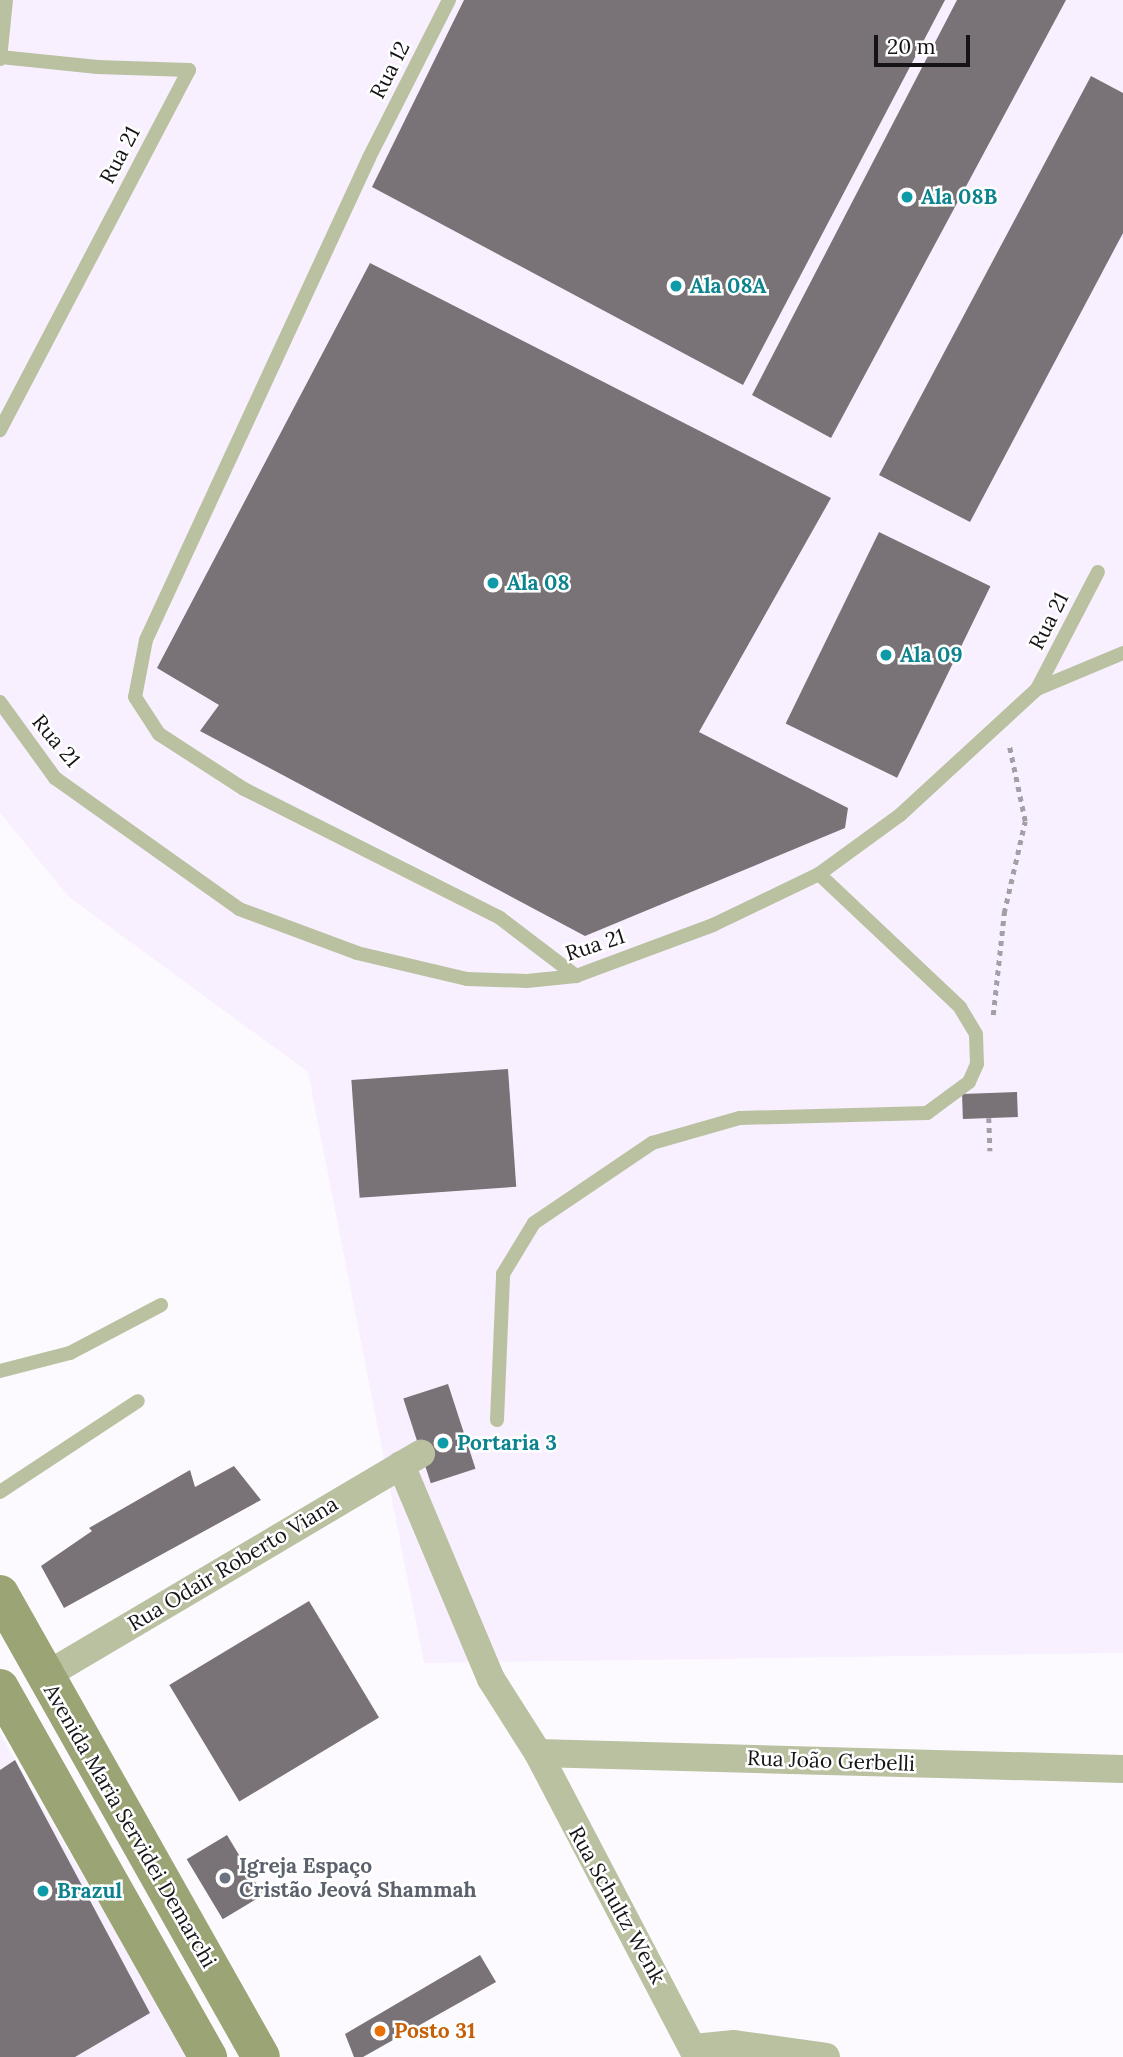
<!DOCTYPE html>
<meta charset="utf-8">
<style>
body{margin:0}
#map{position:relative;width:1123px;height:2057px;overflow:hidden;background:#fdfaff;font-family:Lora,serif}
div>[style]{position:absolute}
.built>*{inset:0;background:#f9f0ff}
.building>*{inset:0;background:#797276;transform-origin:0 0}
.path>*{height:4.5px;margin-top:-2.25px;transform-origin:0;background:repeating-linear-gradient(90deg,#a3a0a5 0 5px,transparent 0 10px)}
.service>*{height:14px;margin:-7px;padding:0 7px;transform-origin:7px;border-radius:7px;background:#bac1a1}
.minor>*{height:28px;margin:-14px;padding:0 14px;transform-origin:14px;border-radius:14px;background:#bac1a1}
.secondary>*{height:38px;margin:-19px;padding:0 19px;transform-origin:19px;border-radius:19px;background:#9aa474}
.dots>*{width:19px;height:19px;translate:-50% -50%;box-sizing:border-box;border:4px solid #fff;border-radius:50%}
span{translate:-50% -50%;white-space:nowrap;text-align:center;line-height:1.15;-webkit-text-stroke:5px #fff;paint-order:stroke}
.street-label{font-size:21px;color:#151316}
.culture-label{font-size:21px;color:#0d838f;font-weight:700}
.left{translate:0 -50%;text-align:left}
.worship-label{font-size:21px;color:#5b616d;font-weight:700}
.food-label{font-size:21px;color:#c56008;font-weight:700}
.scale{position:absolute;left:874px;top:35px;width:96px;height:32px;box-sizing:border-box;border:4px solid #151316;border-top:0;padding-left:9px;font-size:21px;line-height:24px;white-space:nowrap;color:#151316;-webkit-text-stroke:5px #fff;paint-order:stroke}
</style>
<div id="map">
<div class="built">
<i style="clip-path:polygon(0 0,1123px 0,1123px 1653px,424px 1663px,308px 1072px,69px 897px,0 813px)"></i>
<i style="clip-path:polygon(0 1733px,15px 1760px,189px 2057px,0 2057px)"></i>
</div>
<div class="building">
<i style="clip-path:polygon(464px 0,945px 0,743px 385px,372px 187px)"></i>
<i style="clip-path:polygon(957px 0,1066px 0,831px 438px,752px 395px)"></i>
<i style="clip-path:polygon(1091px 76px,1123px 93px,1123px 233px,970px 522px,879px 475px)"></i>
<i style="clip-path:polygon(370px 263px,831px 498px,699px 732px,848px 808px,845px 828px,585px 936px,200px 731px,219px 705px,157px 668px)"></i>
<i style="left:879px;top:532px;width:124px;height:213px;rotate:26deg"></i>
<i style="left:508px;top:1069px;width:118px;height:157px;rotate:86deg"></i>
<i style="left:1017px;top:1092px;width:25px;height:55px;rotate:88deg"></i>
<i style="left:448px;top:1384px;width:89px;height:47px;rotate:72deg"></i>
<i style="clip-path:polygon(234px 1466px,261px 1500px,64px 1608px,41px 1566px,92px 1531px,89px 1528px,190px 1470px,195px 1487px)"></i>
<i style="left:309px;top:1601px;width:136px;height:163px;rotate:59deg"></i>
<i style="clip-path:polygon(15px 1760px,150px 2013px,75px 2057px,0 2057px,0 1770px)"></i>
<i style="left:227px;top:1835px;width:70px;height:47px;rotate:59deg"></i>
<i style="clip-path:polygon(480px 1955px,496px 1982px,363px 2057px,354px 2057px,345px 2034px)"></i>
</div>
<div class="path">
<i style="left:993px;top:1015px;width:103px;rotate:-83.8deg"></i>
<i style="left:1004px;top:913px;width:94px;rotate:-77.1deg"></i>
<i style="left:1025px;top:821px;width:78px;rotate:-101.9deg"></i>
<i style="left:989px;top:1118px;width:33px;rotate:88deg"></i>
</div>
<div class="service">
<i style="left:449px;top:0;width:177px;rotate:116.9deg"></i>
<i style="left:369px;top:158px;width:531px;rotate:114.83deg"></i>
<i style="left:146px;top:640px;width:58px;rotate:100.9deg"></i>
<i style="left:135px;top:697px;width:44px;rotate:57deg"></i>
<i style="left:159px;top:734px;width:101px;rotate:32.9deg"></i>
<i style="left:244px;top:789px;width:287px;rotate:26.7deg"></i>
<i style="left:500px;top:918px;width:96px;rotate:37.3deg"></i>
<i style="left:0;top:57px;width:98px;rotate:5.9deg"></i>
<i style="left:97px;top:67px;width:92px;rotate:1.9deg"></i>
<i style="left:189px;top:70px;width:407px;rotate:117.7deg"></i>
<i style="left:0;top:59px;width:59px;rotate:-84.2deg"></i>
<i style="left:1037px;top:689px;width:93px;rotate:-22.7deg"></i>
<i style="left:0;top:702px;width:94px;rotate:54.1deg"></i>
<i style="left:55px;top:778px;width:226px;rotate:35.4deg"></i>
<i style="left:239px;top:909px;width:126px;rotate:20.4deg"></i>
<i style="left:357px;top:953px;width:113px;rotate:13.3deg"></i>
<i style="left:467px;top:979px;width:60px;rotate:1.9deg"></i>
<i style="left:527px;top:981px;width:49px;rotate:-5.8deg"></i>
<i style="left:576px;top:976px;width:146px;rotate:-20.4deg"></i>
<i style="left:713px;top:925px;width:118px;rotate:-25.7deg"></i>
<i style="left:819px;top:874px;width:100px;rotate:-36.1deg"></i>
<i style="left:900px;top:815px;width:186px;rotate:-42.6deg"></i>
<i style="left:1037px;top:689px;width:132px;rotate:-62.5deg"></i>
<i style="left:0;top:1371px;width:72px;rotate:-14.4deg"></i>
<i style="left:70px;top:1353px;width:103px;rotate:-27.8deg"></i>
<i style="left:497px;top:1420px;width:146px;rotate:-87.6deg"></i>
<i style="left:503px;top:1274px;width:60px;rotate:-58.7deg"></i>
<i style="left:534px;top:1223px;width:143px;rotate:-34.1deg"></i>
<i style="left:652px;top:1143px;width:91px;rotate:-15.9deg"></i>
<i style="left:740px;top:1118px;width:187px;rotate:-1.5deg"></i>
<i style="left:927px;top:1113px;width:52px;rotate:-36.4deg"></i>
<i style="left:969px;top:1082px;width:20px;rotate:-66deg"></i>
<i style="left:977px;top:1064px;width:30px;rotate:-92deg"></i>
<i style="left:976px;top:1034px;width:31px;rotate:-121deg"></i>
<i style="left:960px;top:1007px;width:194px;rotate:-136.7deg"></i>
<i style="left:0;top:1492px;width:165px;rotate:-33.4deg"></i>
</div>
<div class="minor">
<i style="left:401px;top:1465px;width:232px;rotate:67.2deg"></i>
<i style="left:491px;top:1679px;width:88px;rotate:57.6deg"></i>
<i style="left:538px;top:1753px;width:343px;rotate:62.4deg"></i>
<i style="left:45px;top:1676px;width:437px;rotate:-30.6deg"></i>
<i style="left:538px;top:1753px;width:585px;rotate:1.57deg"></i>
<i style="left:693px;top:2048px;width:41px;rotate:-5.6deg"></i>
<i style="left:734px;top:2044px;width:93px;rotate:8deg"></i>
</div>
<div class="secondary">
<i style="left:0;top:1594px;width:531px;rotate:60.59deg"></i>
<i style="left:0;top:1688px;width:424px;rotate:60.6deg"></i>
</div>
<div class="dots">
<i style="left:907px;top:197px;background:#0f9aa8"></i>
<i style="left:676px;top:286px;background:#0f9aa8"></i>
<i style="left:493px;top:583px;background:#0f9aa8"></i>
<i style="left:886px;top:655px;background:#0f9aa8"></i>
<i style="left:443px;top:1443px;background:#0f9aa8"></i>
<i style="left:225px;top:1878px;background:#6b7280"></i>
<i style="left:43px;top:1891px;background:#0f9aa8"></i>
<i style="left:380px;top:2031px;background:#e8710a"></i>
</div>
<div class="street-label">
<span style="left:390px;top:70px;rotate:-63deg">Rua 12</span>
<span style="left:120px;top:155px;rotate:-62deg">Rua 21</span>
<span style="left:1049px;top:621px;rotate:-63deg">Rua 21</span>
<span style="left:56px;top:741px;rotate:50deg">Rua 21</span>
<span style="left:595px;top:945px;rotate:-18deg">Rua 21</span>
<span style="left:233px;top:1564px;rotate:-31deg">Rua Odair Roberto Viana</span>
<span style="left:831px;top:1761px;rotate:2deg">Rua João Gerbelli</span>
<span style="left:130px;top:1826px;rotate:60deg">Avenida Maria Servidei Demarchi</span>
<span style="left:617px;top:1905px;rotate:61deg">Rua Schultz Wenk</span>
</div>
<div class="culture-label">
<span class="left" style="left:921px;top:197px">Ala 08B</span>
<span class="left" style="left:690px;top:286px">Ala 08A</span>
<span class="left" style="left:507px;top:583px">Ala 08</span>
<span class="left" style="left:900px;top:655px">Ala 09</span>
<span class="left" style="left:457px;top:1443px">Portaria 3</span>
<span class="left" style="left:57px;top:1891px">Brazul</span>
</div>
<div class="worship-label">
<span class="left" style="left:239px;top:1878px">Igreja Espaço<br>Cristão Jeová Shammah</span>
</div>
<div class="food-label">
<span class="left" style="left:394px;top:2031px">Posto 31</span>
</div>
<div class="scale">20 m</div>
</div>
